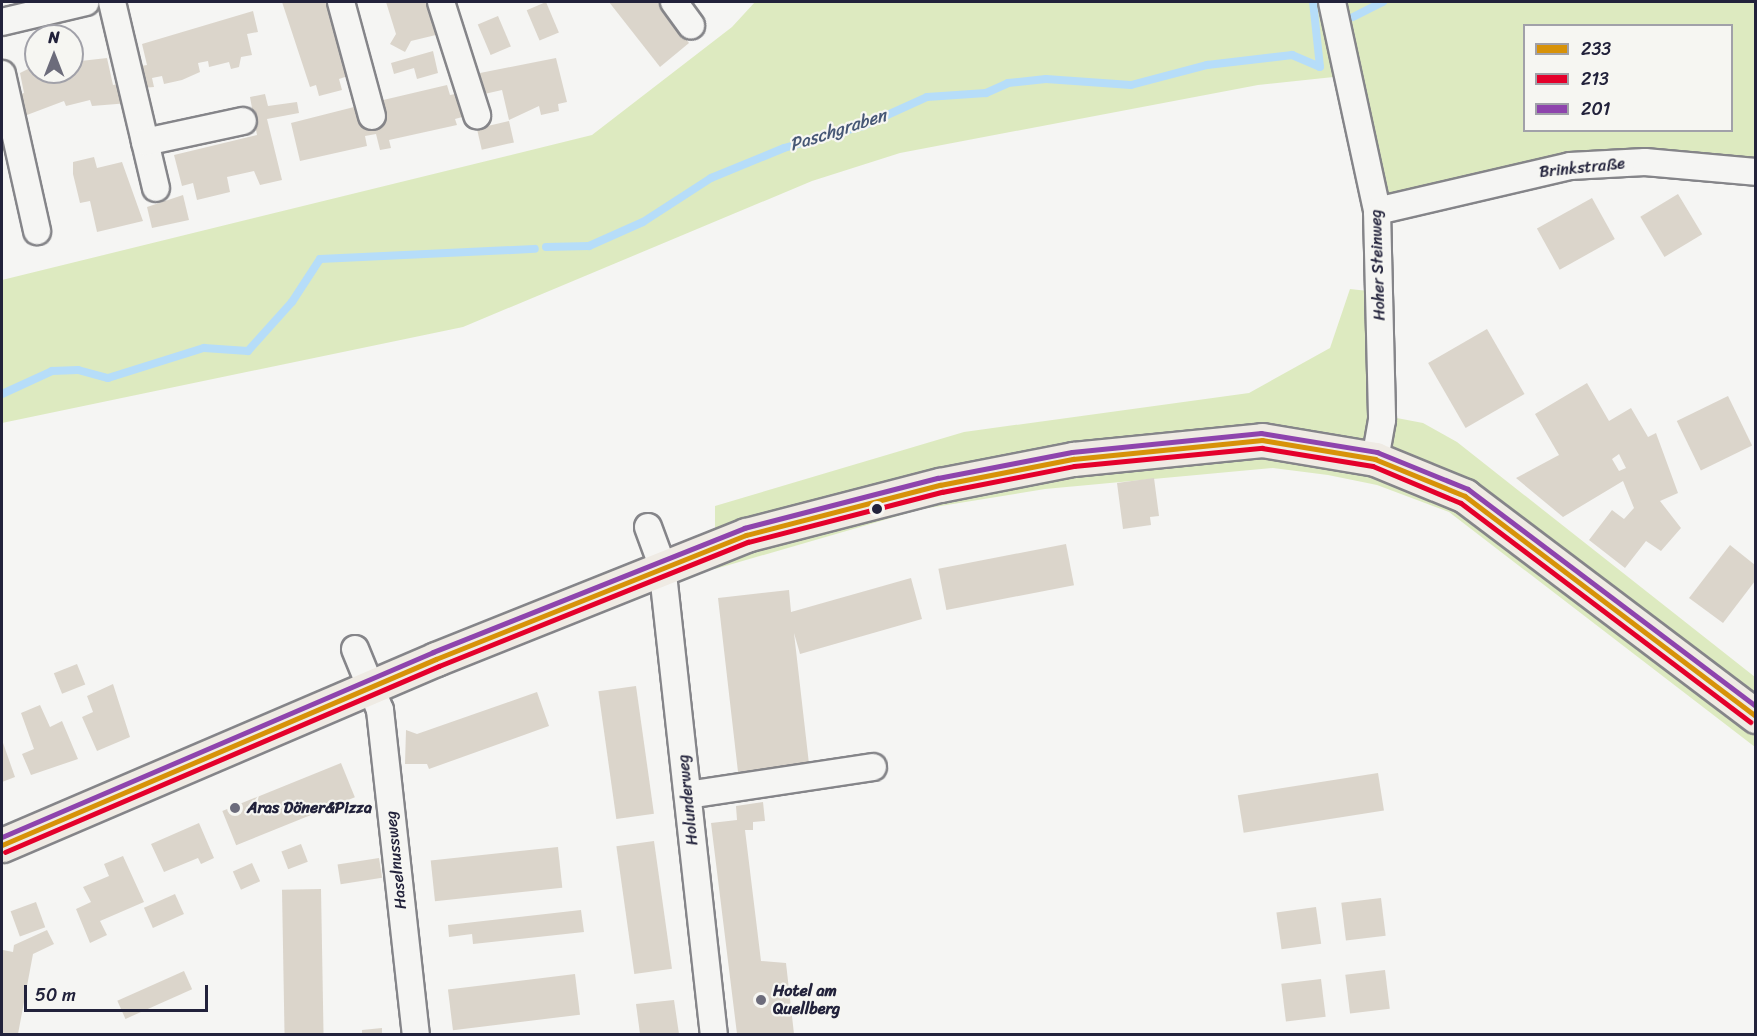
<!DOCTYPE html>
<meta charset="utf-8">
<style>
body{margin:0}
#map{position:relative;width:1757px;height:1036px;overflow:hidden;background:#f5f5f3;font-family:Sriracha,sans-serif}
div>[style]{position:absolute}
.green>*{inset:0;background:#ddeac0}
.stream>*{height:8px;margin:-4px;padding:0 4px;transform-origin:4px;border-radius:4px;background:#b6ddf9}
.building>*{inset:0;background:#dbd5cb;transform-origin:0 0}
.roads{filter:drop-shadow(2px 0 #858589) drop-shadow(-2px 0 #858589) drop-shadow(0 2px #858589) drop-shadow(0 -2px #858589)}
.minor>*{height:26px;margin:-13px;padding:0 13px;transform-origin:13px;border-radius:13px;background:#f5f5f3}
.major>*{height:33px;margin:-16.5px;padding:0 16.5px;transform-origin:16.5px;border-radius:16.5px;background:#efebe4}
.bus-1>*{height:4.5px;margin:-2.25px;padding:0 2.25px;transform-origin:2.25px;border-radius:2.25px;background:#d79209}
.bus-2>*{height:4.5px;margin:-2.25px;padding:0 2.25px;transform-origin:2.25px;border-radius:2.25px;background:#e4002b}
.bus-3>*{height:4.5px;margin:-2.25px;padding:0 2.25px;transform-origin:2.25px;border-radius:2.25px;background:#8e44ad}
.dots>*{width:16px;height:16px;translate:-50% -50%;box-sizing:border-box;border:3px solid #f6f6f2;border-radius:50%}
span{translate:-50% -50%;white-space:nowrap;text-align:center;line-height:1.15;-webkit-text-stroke:4.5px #f6f6f2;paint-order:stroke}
.street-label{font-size:16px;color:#22223b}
.poi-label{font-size:16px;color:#22223b;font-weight:700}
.left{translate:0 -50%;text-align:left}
.water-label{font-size:18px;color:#465775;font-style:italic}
.frame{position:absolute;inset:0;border:3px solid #22223b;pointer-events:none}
.legend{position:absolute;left:1523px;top:24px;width:210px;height:108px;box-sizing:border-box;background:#f6f6f2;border:2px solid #a1a1a9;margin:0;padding:8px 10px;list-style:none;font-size:18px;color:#22223b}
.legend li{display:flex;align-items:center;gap:12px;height:30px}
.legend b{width:30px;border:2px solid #a1a1a9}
.north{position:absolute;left:24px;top:24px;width:60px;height:60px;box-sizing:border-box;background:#f6f6f2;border:2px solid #a1a1a9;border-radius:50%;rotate:0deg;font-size:16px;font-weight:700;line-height:24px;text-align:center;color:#22223b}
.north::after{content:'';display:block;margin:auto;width:21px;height:27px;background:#6c6c7b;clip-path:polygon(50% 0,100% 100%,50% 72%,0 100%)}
.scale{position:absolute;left:24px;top:985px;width:184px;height:27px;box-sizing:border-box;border:3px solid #22223b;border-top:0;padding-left:8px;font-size:18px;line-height:21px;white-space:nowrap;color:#22223b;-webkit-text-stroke:4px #f6f6f2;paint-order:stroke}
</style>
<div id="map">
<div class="green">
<i style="clip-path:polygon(755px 2px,1327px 2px,1343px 76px,1258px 85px,900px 153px,812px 181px,463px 327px,2px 423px,2px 280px,592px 135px,732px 27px)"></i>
<i style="clip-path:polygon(evenodd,1335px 2px,1755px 2px,1755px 167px,1646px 156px,1379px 208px,1335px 2px,1524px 26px,1732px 26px,1732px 130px,1524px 130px,1524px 26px)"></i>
<i style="clip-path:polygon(1350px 289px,1377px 292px,1381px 415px,1423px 423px,1457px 442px,1755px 677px,1755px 747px,1449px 512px,1377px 485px,1328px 475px,1273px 468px,1045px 489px,922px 509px,715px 569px,715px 506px,964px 432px,1249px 393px,1330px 348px)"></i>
</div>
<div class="stream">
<i style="left:1353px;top:17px;width:34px;rotate:-27deg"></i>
<i style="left:546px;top:247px;width:43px;rotate:-1.3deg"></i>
<i style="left:589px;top:246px;width:59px;rotate:-24deg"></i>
<i style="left:643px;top:222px;width:81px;rotate:-32.9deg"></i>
<i style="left:711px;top:178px;width:79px;rotate:-22.3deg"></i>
<i style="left:784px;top:148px;width:82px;rotate:-15.6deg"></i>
<i style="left:863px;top:126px;width:70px;rotate:-24.4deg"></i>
<i style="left:927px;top:97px;width:59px;rotate:-3.9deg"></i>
<i style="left:986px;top:93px;width:24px;rotate:-24deg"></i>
<i style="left:1008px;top:83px;width:38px;rotate:-6deg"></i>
<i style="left:1046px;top:79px;width:85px;rotate:4deg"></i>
<i style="left:1131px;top:85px;width:79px;rotate:-14.7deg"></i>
<i style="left:1207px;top:65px;width:86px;rotate:-6.7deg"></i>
<i style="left:1292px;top:55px;width:30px;rotate:23deg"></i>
<i style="left:1320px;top:67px;width:65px;rotate:-96.1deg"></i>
<i style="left:2px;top:394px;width:55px;rotate:-24.7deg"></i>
<i style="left:52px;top:371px;width:26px;rotate:-2deg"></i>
<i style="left:78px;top:370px;width:31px;rotate:15deg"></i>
<i style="left:108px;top:378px;width:101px;rotate:-17.4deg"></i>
<i style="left:204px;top:348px;width:44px;rotate:3.9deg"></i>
<i style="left:248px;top:351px;width:66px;rotate:-48.1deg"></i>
<i style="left:292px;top:302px;width:51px;rotate:-56.9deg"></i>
<i style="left:320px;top:259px;width:215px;rotate:-2.7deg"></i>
</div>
<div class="building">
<i style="clip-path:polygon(282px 2px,327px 2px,348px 76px,339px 79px,342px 90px,319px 96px,316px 85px,310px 87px)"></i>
<i style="clip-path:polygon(386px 2px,428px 2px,440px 34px,411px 41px,405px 52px,390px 44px,396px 34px)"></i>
<i style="left:546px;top:2px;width:33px;height:21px;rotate:67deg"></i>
<i style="clip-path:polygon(609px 2px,658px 2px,689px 43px,660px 67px)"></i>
<i style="clip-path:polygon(253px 11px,258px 32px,247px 34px,252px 55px,241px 57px,239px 67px,231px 69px,229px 62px,209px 67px,208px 61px,198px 63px,200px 72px,182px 80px,164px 84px,162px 76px,152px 78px,154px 87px,141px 88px,135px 67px,147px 65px,142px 44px)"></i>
<i style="left:498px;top:16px;width:33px;height:22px;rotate:67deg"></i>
<i style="clip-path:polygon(433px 51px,438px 73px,417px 79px,414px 68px,394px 74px,391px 63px)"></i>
<i style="clip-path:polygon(107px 58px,113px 85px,124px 83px,129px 103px,92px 106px,90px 100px,66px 106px,64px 101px,19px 118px,14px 96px,24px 93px,20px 73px,36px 65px,36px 72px,72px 72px,72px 62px)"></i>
<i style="clip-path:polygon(556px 58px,567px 102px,558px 104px,559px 111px,541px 115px,539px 106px,509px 120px,502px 90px,480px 95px,475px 74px)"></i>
<i style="clip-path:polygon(447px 85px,450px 95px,461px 93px,466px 116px,455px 119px,457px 125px,389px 140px,391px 148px,380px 150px,376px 134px,365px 136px,367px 146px,300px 161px,291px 123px,358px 106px,374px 125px,384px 123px,379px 101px)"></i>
<i style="clip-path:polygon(265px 94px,268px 106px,297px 102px,299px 113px,267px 119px,282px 180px,260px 185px,254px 171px,227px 177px,230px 192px,197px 200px,193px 183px,182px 186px,174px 155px,257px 135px,250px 97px)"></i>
<i style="left:509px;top:121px;width:22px;height:33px;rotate:77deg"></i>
<i style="clip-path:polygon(94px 157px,97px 168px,122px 162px,143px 221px,97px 232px,90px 201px,80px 203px,73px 174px,73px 162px)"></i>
<i style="left:1678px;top:194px;width:47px;height:44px;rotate:59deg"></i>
<i style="clip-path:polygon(183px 195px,189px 220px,152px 228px,147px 207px)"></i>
<i style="left:1592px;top:198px;width:47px;height:63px;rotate:61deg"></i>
<i style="left:1487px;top:329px;width:75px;height:68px;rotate:60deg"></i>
<i style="clip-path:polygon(evenodd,1587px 383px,1609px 421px,1631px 408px,1648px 437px,1656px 433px,1678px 493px,1660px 501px,1681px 528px,1661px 551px,1646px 541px,1625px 568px,1589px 540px,1612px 510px,1624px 519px,1634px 508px,1623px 481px,1563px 517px,1516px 478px,1559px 455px,1535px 414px,1587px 383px,1619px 454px,1626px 468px,1619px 471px,1612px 459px,1619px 454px)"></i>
<i style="left:1728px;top:396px;width:55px;height:57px;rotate:64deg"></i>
<i style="clip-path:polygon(1154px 478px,1159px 516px,1150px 517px,1151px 525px,1123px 529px,1117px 483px)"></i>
<i style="left:1066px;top:544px;width:42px;height:130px;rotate:79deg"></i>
<i style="clip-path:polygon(1730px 545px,1755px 565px,1755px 581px,1723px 623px,1689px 598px)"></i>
<i style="clip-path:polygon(911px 578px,922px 619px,800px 654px,794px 633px,809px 764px,738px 772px,718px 598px,789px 590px,791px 612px)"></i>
<i style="left:77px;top:664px;width:22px;height:25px;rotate:68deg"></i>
<i style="clip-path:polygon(113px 684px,130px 737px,97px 751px,82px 717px,93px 712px,87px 696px)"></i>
<i style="left:636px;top:686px;width:129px;height:38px;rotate:82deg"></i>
<i style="clip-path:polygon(537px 692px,549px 726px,429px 769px,427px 764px,405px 764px,406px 730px,417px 734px)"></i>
<i style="clip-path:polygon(40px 705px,50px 727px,62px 721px,78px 759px,31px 775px,22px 754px,34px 749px,21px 713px)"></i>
<i style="clip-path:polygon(2px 740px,15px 777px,2px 782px)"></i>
<i style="left:341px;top:763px;width:37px;height:128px;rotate:68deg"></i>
<i style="left:1378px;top:773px;width:38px;height:142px;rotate:81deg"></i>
<i style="clip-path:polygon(763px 802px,765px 821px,753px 822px,753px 830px,745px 830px,761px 961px,786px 963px,794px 1034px,737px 1034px,711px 823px,737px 820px,736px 806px)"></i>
<i style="clip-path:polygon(199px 823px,214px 858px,201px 864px,198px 858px,164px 872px,151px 844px)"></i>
<i style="left:654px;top:841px;width:129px;height:38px;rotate:82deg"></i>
<i style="left:301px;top:844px;width:19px;height:21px;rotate:69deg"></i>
<i style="left:558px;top:847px;width:41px;height:128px;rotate:84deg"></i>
<i style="clip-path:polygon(123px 856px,144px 902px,100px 921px,107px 935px,90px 943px,76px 909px,91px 902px,83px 887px,109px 876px,104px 864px)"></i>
<i style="left:379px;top:858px;width:20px;height:42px;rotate:81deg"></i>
<i style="left:252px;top:863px;width:20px;height:21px;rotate:66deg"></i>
<i style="left:321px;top:889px;width:145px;height:39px;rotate:89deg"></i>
<i style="left:175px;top:894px;width:22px;height:34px;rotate:66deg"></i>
<i style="left:1381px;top:898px;width:38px;height:40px;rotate:83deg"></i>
<i style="left:36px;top:902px;width:27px;height:27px;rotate:70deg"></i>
<i style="left:1316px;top:907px;width:37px;height:40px;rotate:82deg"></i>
<i style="clip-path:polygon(581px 910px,584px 932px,473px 944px,472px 934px,449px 937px,448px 925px)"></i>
<i style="clip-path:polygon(47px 930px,54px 944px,33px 954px,18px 1034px,2px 1034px,3px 950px,13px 952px,14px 945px)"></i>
<i style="left:1385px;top:970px;width:39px;height:40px;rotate:83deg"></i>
<i style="left:184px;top:971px;width:20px;height:73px;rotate:66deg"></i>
<i style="left:575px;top:974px;width:41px;height:128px;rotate:83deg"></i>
<i style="left:1321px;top:979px;width:38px;height:40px;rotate:83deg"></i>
<i style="clip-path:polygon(674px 1000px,679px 1034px,640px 1034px,636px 1004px)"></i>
<i style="clip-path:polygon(382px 1028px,382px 1034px,362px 1034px,362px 1030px)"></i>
</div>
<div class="roads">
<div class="minor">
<i style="left:112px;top:2px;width:191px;rotate:76.7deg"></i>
<i style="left:341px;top:2px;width:118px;rotate:74.8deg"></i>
<i style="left:441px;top:2px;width:119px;rotate:72.3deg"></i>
<i style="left:674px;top:2px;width:29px;rotate:54deg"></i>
<i style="left:1332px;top:2px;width:214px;rotate:77.8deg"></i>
<i style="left:1377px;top:211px;width:209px;rotate:88.6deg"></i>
<i style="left:1382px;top:420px;width:40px;rotate:100deg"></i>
<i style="left:2px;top:22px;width:86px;rotate:-13.4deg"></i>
<i style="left:2px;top:74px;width:161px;rotate:77.4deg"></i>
<i style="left:145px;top:142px;width:100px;rotate:-12.1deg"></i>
<i style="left:1377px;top:211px;width:198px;rotate:-13.1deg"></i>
<i style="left:1570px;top:166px;width:75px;rotate:-3.1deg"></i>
<i style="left:1645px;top:162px;width:111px;rotate:5.1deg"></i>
<i style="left:648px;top:527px;width:40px;rotate:69.8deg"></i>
<i style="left:662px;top:565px;width:472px;rotate:83.7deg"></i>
<i style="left:355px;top:649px;width:66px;rotate:67.7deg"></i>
<i style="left:380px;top:710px;width:326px;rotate:83.7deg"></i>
<i style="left:688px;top:795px;width:187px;rotate:-8.6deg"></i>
</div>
<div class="major">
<i style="left:2px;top:845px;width:472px;rotate:-23.2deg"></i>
<i style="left:436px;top:659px;width:334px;rotate:-21.8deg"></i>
<i style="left:746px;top:535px;width:200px;rotate:-14.5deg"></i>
<i style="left:940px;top:485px;width:136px;rotate:-11.1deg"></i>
<i style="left:1073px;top:459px;width:190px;rotate:-5.7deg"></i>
<i style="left:1262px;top:440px;width:115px;rotate:9.5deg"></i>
<i style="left:1375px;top:459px;width:97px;rotate:22.3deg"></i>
<i style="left:1465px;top:496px;width:365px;rotate:37.1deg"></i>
</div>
</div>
<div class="bus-1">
<i style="left:2px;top:845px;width:472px;rotate:-23.2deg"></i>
<i style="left:436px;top:659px;width:334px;rotate:-21.8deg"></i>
<i style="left:746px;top:535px;width:200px;rotate:-14.5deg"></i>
<i style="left:940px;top:485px;width:136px;rotate:-11.1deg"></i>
<i style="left:1073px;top:459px;width:190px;rotate:-5.7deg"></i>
<i style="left:1262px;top:440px;width:115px;rotate:9.5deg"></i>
<i style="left:1375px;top:459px;width:97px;rotate:22.3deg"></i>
<i style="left:1465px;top:496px;width:365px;rotate:37.1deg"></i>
</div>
<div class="bus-2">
<i style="left:5px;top:852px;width:472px;rotate:-23.2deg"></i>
<i style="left:439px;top:666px;width:333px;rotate:-21.9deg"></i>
<i style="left:748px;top:542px;width:200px;rotate:-14.5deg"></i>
<i style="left:942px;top:492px;width:135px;rotate:-11.1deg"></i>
<i style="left:1074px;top:466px;width:189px;rotate:-5.5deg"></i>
<i style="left:1262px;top:448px;width:112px;rotate:9.2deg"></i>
<i style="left:1373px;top:466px;width:95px;rotate:22.8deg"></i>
<i style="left:1461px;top:503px;width:363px;rotate:37.1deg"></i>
</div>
<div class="bus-3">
<i style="left:2px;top:837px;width:469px;rotate:-23.2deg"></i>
<i style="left:433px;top:652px;width:335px;rotate:-21.7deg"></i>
<i style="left:744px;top:528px;width:200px;rotate:-14.5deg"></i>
<i style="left:938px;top:478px;width:136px;rotate:-11deg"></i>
<i style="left:1072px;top:452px;width:190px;rotate:-5.7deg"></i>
<i style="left:1261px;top:433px;width:118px;rotate:9.3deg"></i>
<i style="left:1377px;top:452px;width:98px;rotate:22.1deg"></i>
<i style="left:1468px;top:489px;width:361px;rotate:37deg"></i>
</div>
<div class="dots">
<i style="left:877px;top:509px;background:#22223b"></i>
<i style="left:235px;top:808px;background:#6c6c7b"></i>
<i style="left:761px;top:1000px;background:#6c6c7b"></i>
</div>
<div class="street-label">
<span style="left:1582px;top:168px;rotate:-6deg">Brinkstraße</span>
<span style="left:1378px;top:265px;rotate:-92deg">Hoher Steinweg</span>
<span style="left:688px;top:800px;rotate:-96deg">Holunderweg</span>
<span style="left:396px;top:860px;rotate:-96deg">Haselnussweg</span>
</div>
<div class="poi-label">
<span class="left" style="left:247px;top:808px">Aras Döner&amp;Pizza</span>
<span class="left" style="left:773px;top:1000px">Hotel am<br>Quellberg</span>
</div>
<div class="water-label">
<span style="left:838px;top:130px;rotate:-18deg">Paschgraben</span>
</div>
<div class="frame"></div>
<ul class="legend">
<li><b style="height:8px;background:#d79209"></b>233</li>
<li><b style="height:8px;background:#e4002b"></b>213</li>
<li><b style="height:8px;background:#8e44ad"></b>201</li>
</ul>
<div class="north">N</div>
<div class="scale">50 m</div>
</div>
